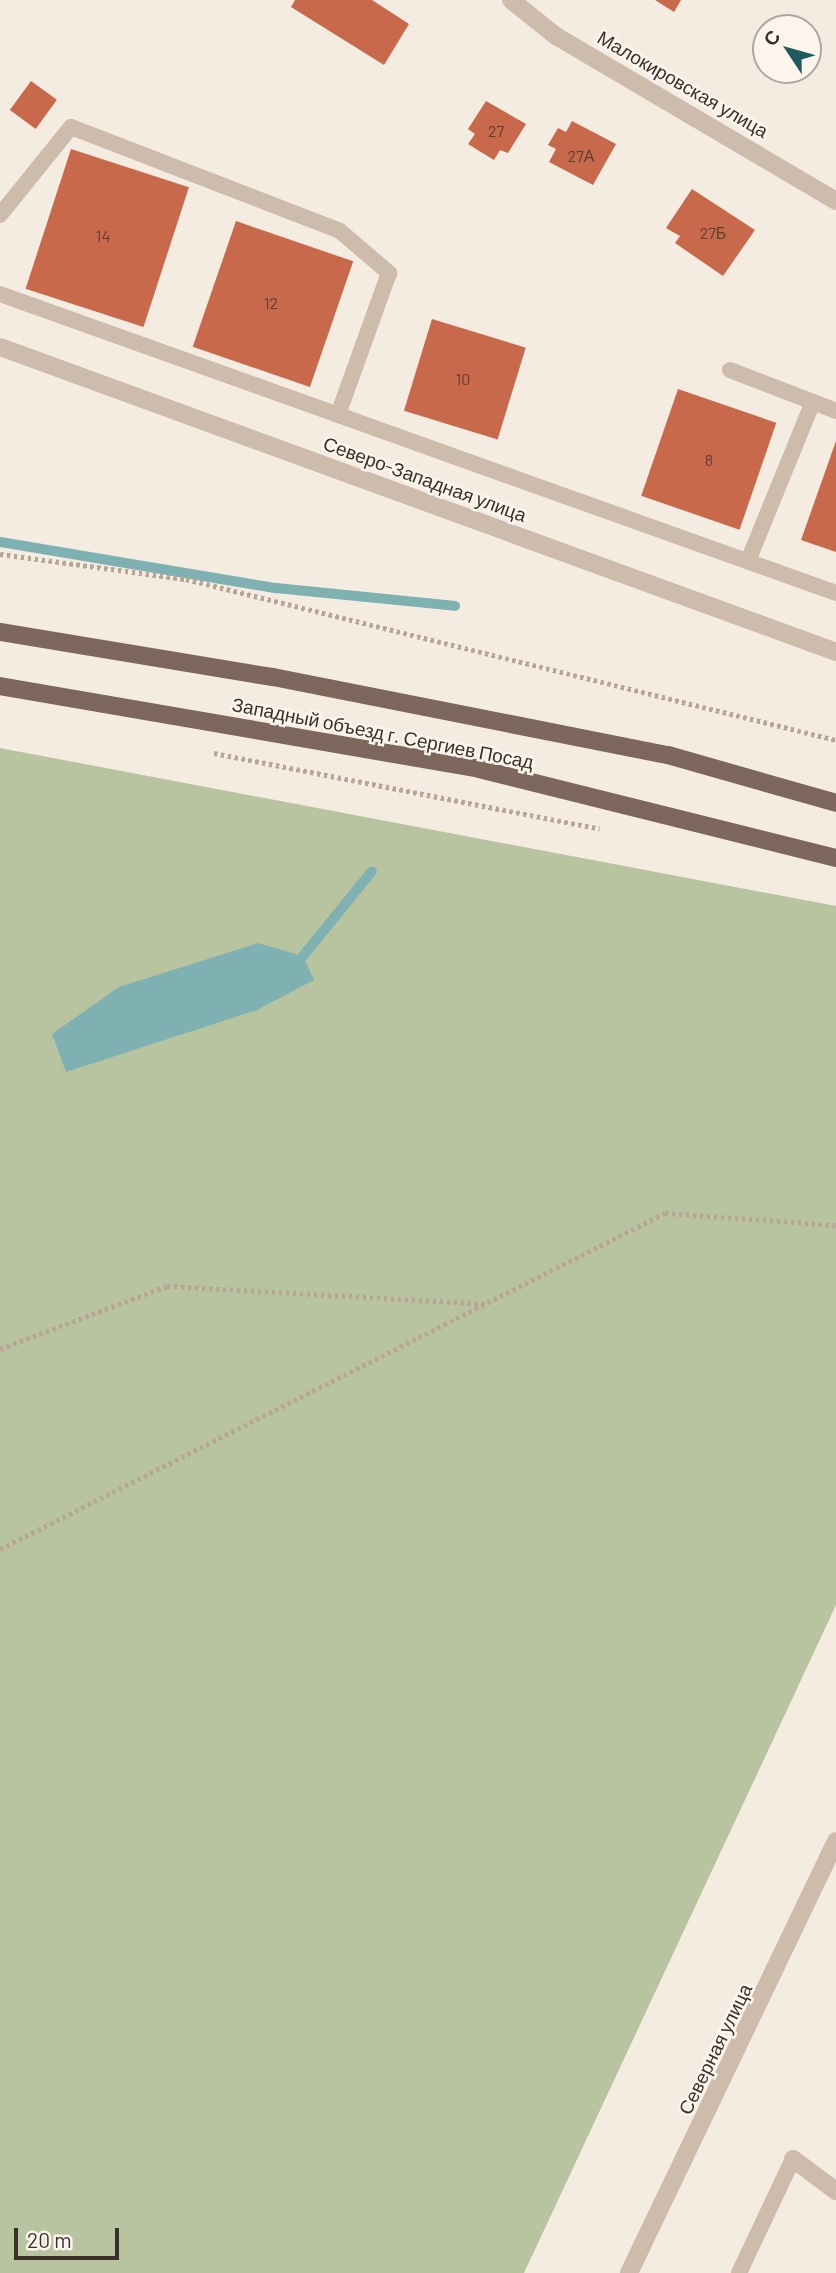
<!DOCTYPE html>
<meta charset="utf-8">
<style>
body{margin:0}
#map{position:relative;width:836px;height:2273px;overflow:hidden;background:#f4ebe1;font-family:Barlow,sans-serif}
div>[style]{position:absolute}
.green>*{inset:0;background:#b8c4a0}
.water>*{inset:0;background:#7fb0b2}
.stream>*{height:10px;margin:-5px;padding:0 5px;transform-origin:5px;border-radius:5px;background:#7fb0b2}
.building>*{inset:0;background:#c8694b;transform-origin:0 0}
.path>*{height:4.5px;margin-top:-2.25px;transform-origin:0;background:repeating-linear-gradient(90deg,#b9a596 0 3.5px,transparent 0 7px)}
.lane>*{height:16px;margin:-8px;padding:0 8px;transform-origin:8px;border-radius:8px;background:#cdbbac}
.street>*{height:18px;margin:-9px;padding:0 9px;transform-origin:9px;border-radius:9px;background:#cdbbac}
.primary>*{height:18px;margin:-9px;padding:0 9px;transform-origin:9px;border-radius:9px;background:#7d675c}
span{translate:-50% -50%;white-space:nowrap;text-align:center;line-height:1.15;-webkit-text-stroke:5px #fbf5ee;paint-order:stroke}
.number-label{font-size:16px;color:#5e3e33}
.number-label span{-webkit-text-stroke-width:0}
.street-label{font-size:19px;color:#3b302b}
.north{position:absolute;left:752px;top:14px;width:70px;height:70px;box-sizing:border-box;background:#fbf5ee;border:2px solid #aea6a0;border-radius:50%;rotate:306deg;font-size:19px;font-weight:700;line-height:28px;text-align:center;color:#3b302b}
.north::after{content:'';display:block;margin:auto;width:24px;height:32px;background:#1f5a5e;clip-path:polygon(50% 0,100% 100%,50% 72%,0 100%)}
.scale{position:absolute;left:14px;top:2228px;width:105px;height:32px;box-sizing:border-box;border:4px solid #3b302b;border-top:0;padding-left:9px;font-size:21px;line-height:24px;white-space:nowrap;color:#3b302b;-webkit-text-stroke:5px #fbf5ee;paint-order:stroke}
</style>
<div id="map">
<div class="green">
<i style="clip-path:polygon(0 748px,836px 906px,836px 1605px,524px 2273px,0 2273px)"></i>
</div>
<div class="water">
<i style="clip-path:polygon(258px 943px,303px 956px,314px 980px,257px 1010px,66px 1072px,52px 1034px,119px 987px)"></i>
</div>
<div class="stream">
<i style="left:0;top:542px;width:280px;rotate:9.5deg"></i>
<i style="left:276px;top:588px;width:180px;rotate:5.7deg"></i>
<i style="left:303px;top:956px;width:109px;rotate:-50.9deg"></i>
</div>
<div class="building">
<i style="clip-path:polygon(295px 0,372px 0,409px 24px,384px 65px,291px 7px)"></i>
<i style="clip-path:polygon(655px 0,681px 0,674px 12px)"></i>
<i style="left:31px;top:81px;width:32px;height:36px;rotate:36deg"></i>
<i style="clip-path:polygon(486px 101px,526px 124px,508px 153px,500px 150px,494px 160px,468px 144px,475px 134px,468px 129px)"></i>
<i style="clip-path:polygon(572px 121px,616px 144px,593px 185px,549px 162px,556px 149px,548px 145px,558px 128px,566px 132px)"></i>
<i style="left:71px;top:149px;width:124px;height:147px;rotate:18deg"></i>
<i style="clip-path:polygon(692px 189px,755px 230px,723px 276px,675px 243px,680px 236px,666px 228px)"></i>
<i style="left:236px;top:221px;width:124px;height:133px;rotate:19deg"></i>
<i style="left:432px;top:319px;width:98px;height:96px;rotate:17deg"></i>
<i style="left:678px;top:389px;width:104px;height:113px;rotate:19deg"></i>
<i style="clip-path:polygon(836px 441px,836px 552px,801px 540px)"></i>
</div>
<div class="path">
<i style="left:0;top:554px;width:188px;rotate:7.7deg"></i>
<i style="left:186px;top:579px;width:670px;rotate:13.91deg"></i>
<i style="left:214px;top:753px;width:393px;rotate:11.1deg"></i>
<i style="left:0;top:1349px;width:178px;rotate:-20.7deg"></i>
<i style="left:167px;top:1286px;width:318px;rotate:3.2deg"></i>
<i style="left:0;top:1549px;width:745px;rotate:-26.81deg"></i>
<i style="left:665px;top:1213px;width:171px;rotate:4deg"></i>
</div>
<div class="lane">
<i style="left:0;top:215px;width:113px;rotate:-51.1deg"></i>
<i style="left:71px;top:127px;width:288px;rotate:21.1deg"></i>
<i style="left:340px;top:231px;width:65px;rotate:40.6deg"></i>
<i style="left:389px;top:273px;width:151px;rotate:109.8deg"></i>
<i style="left:0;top:294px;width:888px;rotate:19.68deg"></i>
<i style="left:730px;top:370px;width:114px;rotate:21.1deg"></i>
<i style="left:748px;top:561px;width:172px;rotate:-67.8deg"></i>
<i style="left:739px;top:2273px;width:126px;rotate:-64.7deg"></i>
</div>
<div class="street">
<i style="left:511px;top:0;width:58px;rotate:38.7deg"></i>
<i style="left:556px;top:36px;width:325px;rotate:30.5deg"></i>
<i style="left:0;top:347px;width:890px;rotate:20.04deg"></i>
<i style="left:793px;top:2159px;width:54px;rotate:36.7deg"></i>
<i style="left:629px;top:2273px;width:479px;rotate:-64.4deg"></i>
</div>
<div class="primary">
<i style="left:0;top:632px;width:277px;rotate:9.4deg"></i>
<i style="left:273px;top:677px;width:403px;rotate:11.2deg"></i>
<i style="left:668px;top:755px;width:175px;rotate:15.9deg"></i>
<i style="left:0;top:686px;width:486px;rotate:9.8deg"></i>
<i style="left:479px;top:769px;width:368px;rotate:14deg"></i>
</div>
<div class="number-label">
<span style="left:496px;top:131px">27</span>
<span style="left:581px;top:156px">27А</span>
<span style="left:713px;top:233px">27Б</span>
<span style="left:103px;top:236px">14</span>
<span style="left:271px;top:303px">12</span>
<span style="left:463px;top:379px">10</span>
<span style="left:709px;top:460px">8</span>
</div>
<div class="street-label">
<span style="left:683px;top:84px;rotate:30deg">Малокировская улица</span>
<span style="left:425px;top:479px;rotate:20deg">Северо-Западная улица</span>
<span style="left:383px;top:733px;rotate:11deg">Западный объезд г. Сергиев Посад</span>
<span style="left:715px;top:2049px;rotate:-64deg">Северная улица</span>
</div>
<div class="north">С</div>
<div class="scale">20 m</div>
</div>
